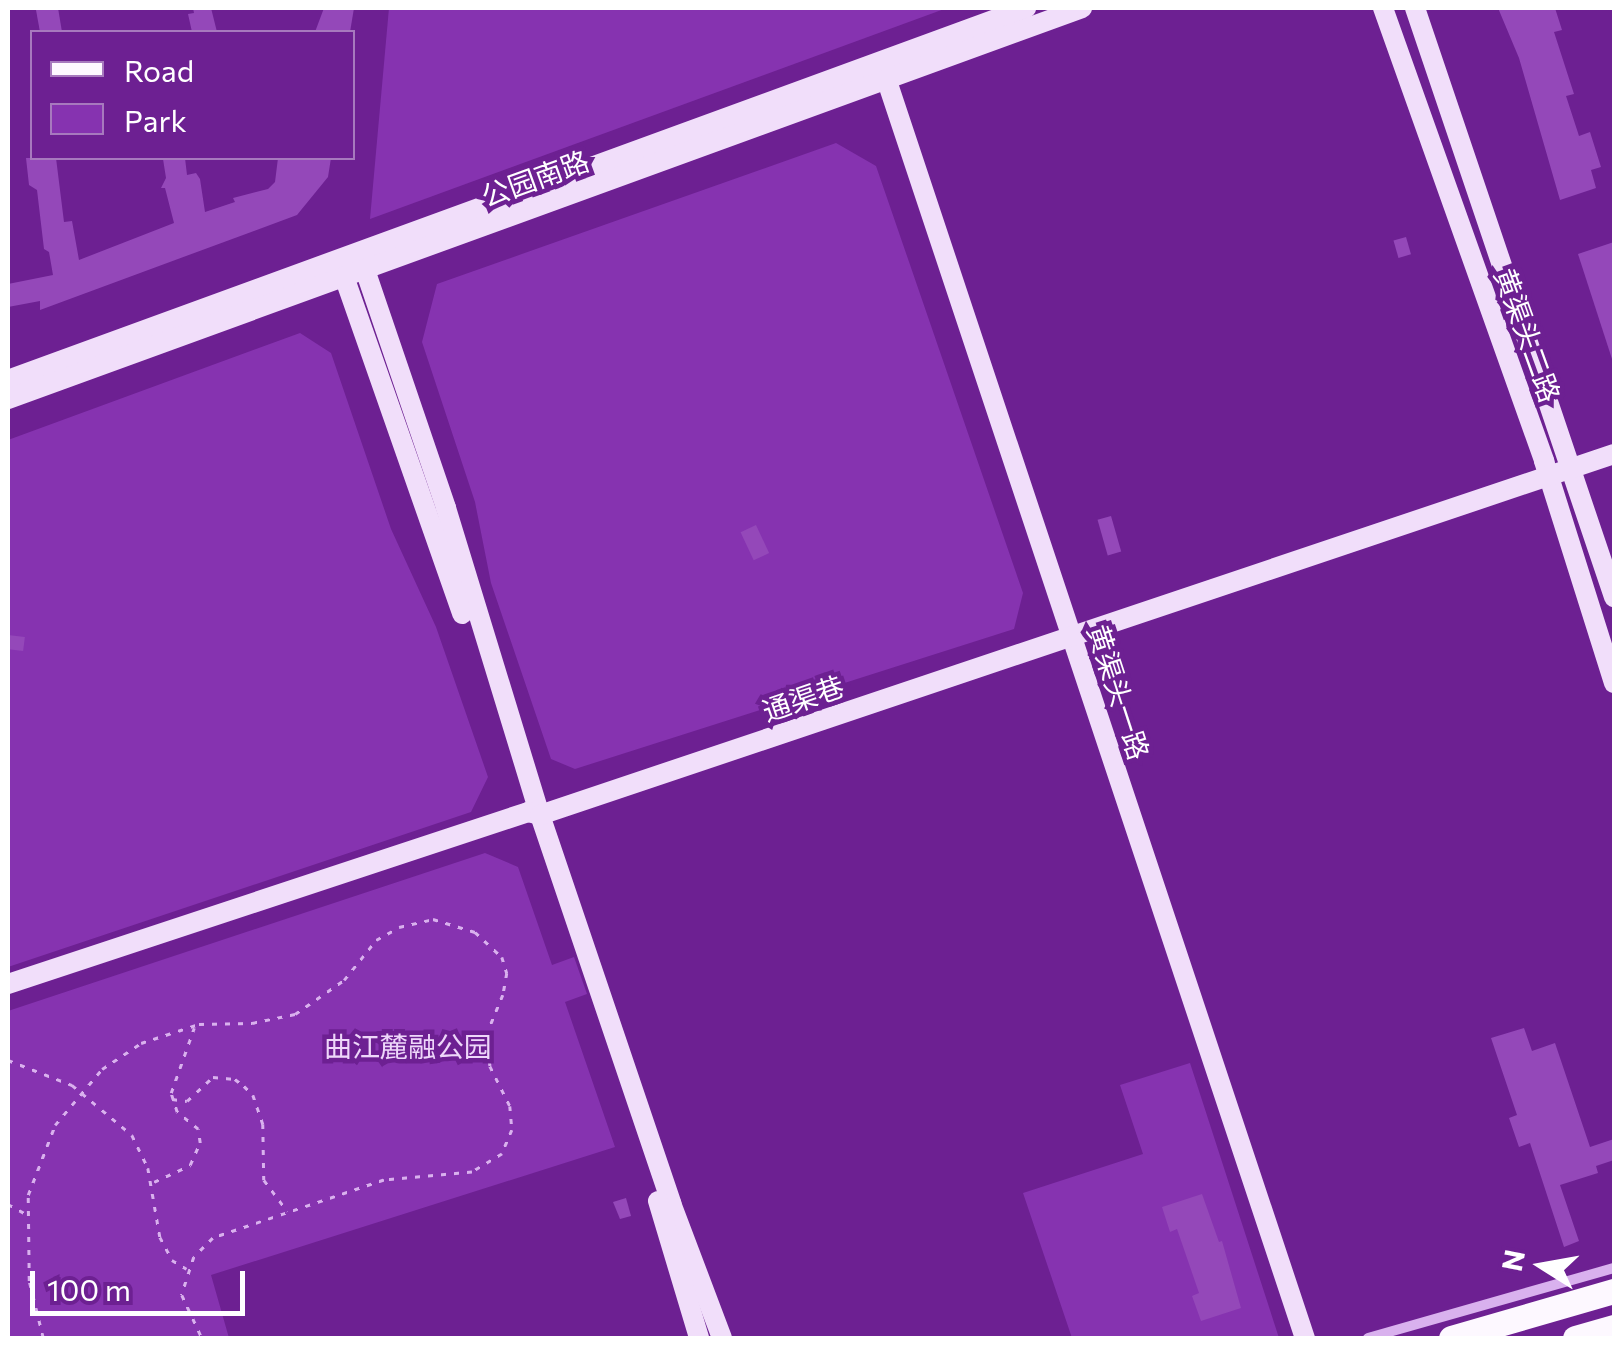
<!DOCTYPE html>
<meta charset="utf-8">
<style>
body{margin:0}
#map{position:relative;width:1622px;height:1346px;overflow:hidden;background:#6d2092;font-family:Commissioner,"Noto Sans SC",sans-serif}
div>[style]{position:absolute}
.green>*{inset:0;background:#8633b0}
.building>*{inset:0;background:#9448b9;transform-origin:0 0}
.path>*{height:2.5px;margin-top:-1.25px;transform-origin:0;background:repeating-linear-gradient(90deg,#d9b1ee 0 5px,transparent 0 13px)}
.street>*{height:10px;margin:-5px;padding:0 5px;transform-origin:5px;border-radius:5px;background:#d9b1ee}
.secondary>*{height:20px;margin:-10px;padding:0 10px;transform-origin:10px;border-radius:10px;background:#f1defa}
.primary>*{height:25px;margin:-12.5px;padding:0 12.5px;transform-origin:12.5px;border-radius:12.5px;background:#fdf8ff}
span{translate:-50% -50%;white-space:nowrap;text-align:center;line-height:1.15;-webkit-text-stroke:9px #6d2092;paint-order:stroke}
.street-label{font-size:28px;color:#fff}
.park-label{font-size:28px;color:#eed7fa}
.frame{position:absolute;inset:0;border:10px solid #fff;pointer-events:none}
.legend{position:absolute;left:30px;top:30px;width:325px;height:130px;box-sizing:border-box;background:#6d2092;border:2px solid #a779be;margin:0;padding:12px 18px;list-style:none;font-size:30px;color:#fff}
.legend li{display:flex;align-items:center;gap:20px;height:50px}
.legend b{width:50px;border:2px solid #a779be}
.north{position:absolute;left:1492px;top:1216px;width:100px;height:100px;-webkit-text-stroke:8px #6d2092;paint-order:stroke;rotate:281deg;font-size:28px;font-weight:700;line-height:40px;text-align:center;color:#fff}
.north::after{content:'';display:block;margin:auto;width:35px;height:45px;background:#fff;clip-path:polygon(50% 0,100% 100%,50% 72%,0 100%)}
.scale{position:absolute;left:30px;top:1271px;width:215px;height:45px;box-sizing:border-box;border:5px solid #fff;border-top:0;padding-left:12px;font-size:30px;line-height:35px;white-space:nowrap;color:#fff;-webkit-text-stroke:8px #6d2092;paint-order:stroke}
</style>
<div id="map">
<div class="green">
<i style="clip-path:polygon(389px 8px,947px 8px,370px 219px)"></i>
<i style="clip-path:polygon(836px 143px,876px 166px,1023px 593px,1014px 629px,575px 769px,551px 759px,491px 583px,475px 502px,422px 342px,437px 284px)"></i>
<i style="clip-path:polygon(300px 333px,331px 353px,391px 529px,436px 627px,488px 777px,471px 812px,8px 967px,8px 440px)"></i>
<i style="clip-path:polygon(485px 853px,518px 867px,552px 965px,574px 957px,587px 994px,565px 1002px,615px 1147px,211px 1275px,229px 1338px,8px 1338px,8px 1011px)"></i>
<i style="clip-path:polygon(1190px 1063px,1279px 1338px,1072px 1338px,1023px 1193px,1143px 1154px,1120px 1085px)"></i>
</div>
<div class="building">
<i style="clip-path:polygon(58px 8px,62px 32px,40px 32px,36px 10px)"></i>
<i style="clip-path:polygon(193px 8px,211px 8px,217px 32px,192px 32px,188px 14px,194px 13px)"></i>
<i style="clip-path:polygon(324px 8px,354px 8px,350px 32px,315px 32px)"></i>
<i style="clip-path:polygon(1498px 8px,1555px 8px,1562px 30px,1554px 32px,1574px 94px,1566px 96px,1579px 136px,1590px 132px,1601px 167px,1591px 170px,1596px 188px,1560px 200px,1519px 58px)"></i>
<i style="clip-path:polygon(26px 158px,56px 158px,64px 222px,72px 221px,79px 260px,174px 223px,165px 188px,161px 188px,166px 178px,163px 159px,185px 158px,187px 175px,196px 173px,200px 179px,205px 212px,235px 202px,233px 198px,268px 189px,275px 182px,278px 158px,331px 158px,328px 177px,297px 215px,40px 310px,40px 301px,8px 307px,8px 284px,53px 275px,49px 252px,44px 249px,37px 190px,29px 185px)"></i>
<i style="left:1406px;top:237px;width:18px;height:13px;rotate:74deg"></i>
<i style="clip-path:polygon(1614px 242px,1614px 359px,1612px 359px,1578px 254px)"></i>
<i style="left:1111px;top:516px;width:37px;height:14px;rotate:74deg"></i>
<i style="left:756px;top:525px;width:31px;height:17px;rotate:65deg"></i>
<i style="left:8px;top:635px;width:17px;height:14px;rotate:7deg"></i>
<i style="clip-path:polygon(1524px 1028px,1532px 1051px,1555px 1043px,1590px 1147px,1614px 1139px,1614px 1160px,1596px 1166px,1598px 1173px,1560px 1185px,1579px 1241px,1564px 1247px,1530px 1143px,1519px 1147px,1509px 1118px,1517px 1115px,1491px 1038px)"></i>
<i style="clip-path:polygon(1202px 1194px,1219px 1242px,1222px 1241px,1241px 1308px,1201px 1321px,1192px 1296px,1199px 1293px,1177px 1229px,1170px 1232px,1162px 1207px)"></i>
<i style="clip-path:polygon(626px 1198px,631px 1216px,620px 1219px,613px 1202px)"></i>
</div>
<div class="path">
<i style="left:8px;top:1060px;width:69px;rotate:21.3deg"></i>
<i style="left:72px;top:1085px;width:78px;rotate:39.8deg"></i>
<i style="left:132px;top:1135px;width:37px;rotate:64deg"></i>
<i style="left:148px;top:1168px;width:70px;rotate:80.1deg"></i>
<i style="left:160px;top:1237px;width:26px;rotate:62deg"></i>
<i style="left:172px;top:1260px;width:17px;rotate:31deg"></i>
<i style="left:172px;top:1099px;width:15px;rotate:8deg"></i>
<i style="left:187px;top:1101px;width:35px;rotate:-43deg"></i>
<i style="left:213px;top:1077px;width:22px;rotate:5deg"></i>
<i style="left:235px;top:1079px;width:11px;rotate:38deg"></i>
<i style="left:244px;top:1086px;width:13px;rotate:45deg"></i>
<i style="left:253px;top:1095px;width:31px;rotate:71deg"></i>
<i style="left:263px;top:1124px;width:56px;rotate:89deg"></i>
<i style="left:264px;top:1180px;width:39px;rotate:53deg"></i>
<i style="left:154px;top:1182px;width:40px;rotate:-25deg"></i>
<i style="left:190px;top:1165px;width:24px;rotate:-66deg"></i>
<i style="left:200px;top:1143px;width:14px;rotate:-98deg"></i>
<i style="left:198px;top:1129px;width:27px;rotate:-141deg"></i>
<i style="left:177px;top:1112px;width:20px;rotate:-108deg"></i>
<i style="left:171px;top:1093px;width:69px;rotate:-70.5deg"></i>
<i style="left:8px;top:1204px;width:21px;rotate:29deg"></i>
<i style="left:43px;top:1338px;width:59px;rotate:-103.8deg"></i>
<i style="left:29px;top:1281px;width:86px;rotate:-90.7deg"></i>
<i style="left:28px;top:1195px;width:75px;rotate:-68.9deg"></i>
<i style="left:55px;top:1125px;width:73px;rotate:-50deg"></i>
<i style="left:102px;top:1069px;width:47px;rotate:-33.7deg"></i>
<i style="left:141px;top:1043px;width:61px;rotate:-18.1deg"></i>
<i style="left:199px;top:1024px;width:53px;rotate:-1.1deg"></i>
<i style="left:252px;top:1023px;width:44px;rotate:-11.8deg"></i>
<i style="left:295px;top:1014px;width:60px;rotate:-34.8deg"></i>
<i style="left:344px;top:980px;width:51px;rotate:-51.3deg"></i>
<i style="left:376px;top:940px;width:26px;rotate:-29deg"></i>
<i style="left:399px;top:927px;width:35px;rotate:-13deg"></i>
<i style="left:433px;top:919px;width:44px;rotate:17.2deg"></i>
<i style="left:475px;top:932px;width:37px;rotate:43deg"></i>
<i style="left:502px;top:957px;width:17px;rotate:73deg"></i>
<i style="left:507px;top:973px;width:22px;rotate:100deg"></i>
<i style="left:503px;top:995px;width:44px;rotate:112.5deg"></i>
<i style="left:486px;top:1036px;width:30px;rotate:82deg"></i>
<i style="left:490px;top:1066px;width:45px;rotate:63.4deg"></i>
<i style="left:510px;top:1106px;width:24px;rotate:85deg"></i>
<i style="left:512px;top:1130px;width:26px;rotate:113deg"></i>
<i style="left:502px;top:1154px;width:35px;rotate:149deg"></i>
<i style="left:472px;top:1172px;width:88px;rotate:174.8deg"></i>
<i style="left:384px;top:1180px;width:181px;rotate:161.3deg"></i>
<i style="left:213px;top:1238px;width:27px;rotate:135deg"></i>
<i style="left:194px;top:1257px;width:40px;rotate:108deg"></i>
<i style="left:182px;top:1295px;width:47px;rotate:65.1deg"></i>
</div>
<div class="street">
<i style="left:1368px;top:1338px;width:256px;rotate:-15.9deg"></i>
</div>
<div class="secondary">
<i style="left:1383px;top:8px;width:481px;rotate:70.4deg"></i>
<i style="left:1544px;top:461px;width:233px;rotate:72.5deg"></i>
<i style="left:1415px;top:8px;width:622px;rotate:71.33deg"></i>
<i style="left:881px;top:63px;width:1344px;rotate:71.61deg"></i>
<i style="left:360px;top:255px;width:267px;rotate:71.2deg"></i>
<i style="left:446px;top:508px;width:321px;rotate:73deg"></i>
<i style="left:540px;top:815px;width:410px;rotate:71.3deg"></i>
<i style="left:671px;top:1203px;width:144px;rotate:69.3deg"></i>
<i style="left:339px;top:262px;width:373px;rotate:70.7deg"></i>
<i style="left:8px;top:380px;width:1084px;rotate:-20.07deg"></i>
<i style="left:8px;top:399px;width:1143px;rotate:-20deg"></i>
<i style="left:8px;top:984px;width:548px;rotate:-18.3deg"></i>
<i style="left:528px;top:812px;width:12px;rotate:14deg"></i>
<i style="left:540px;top:815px;width:1133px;rotate:-18.58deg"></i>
<i style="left:658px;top:1201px;width:143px;rotate:73.3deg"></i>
</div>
<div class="primary">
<i style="left:1451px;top:1338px;width:170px;rotate:-16.1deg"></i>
<i style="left:1575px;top:1338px;width:41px;rotate:-15.8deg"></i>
</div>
<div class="street-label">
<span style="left:535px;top:178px;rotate:-20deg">公园南路</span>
<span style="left:1528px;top:335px;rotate:70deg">黄渠头二路</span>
<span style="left:1119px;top:692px;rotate:72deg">黄渠头一路</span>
<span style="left:803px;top:698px;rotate:-19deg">通渠巷</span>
</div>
<div class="park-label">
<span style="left:408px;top:1046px">曲江麓融公园</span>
</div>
<div class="frame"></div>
<ul class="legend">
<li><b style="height:12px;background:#fdf8ff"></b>Road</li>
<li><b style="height:28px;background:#8633b0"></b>Park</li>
</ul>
<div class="north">N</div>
<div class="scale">100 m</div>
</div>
